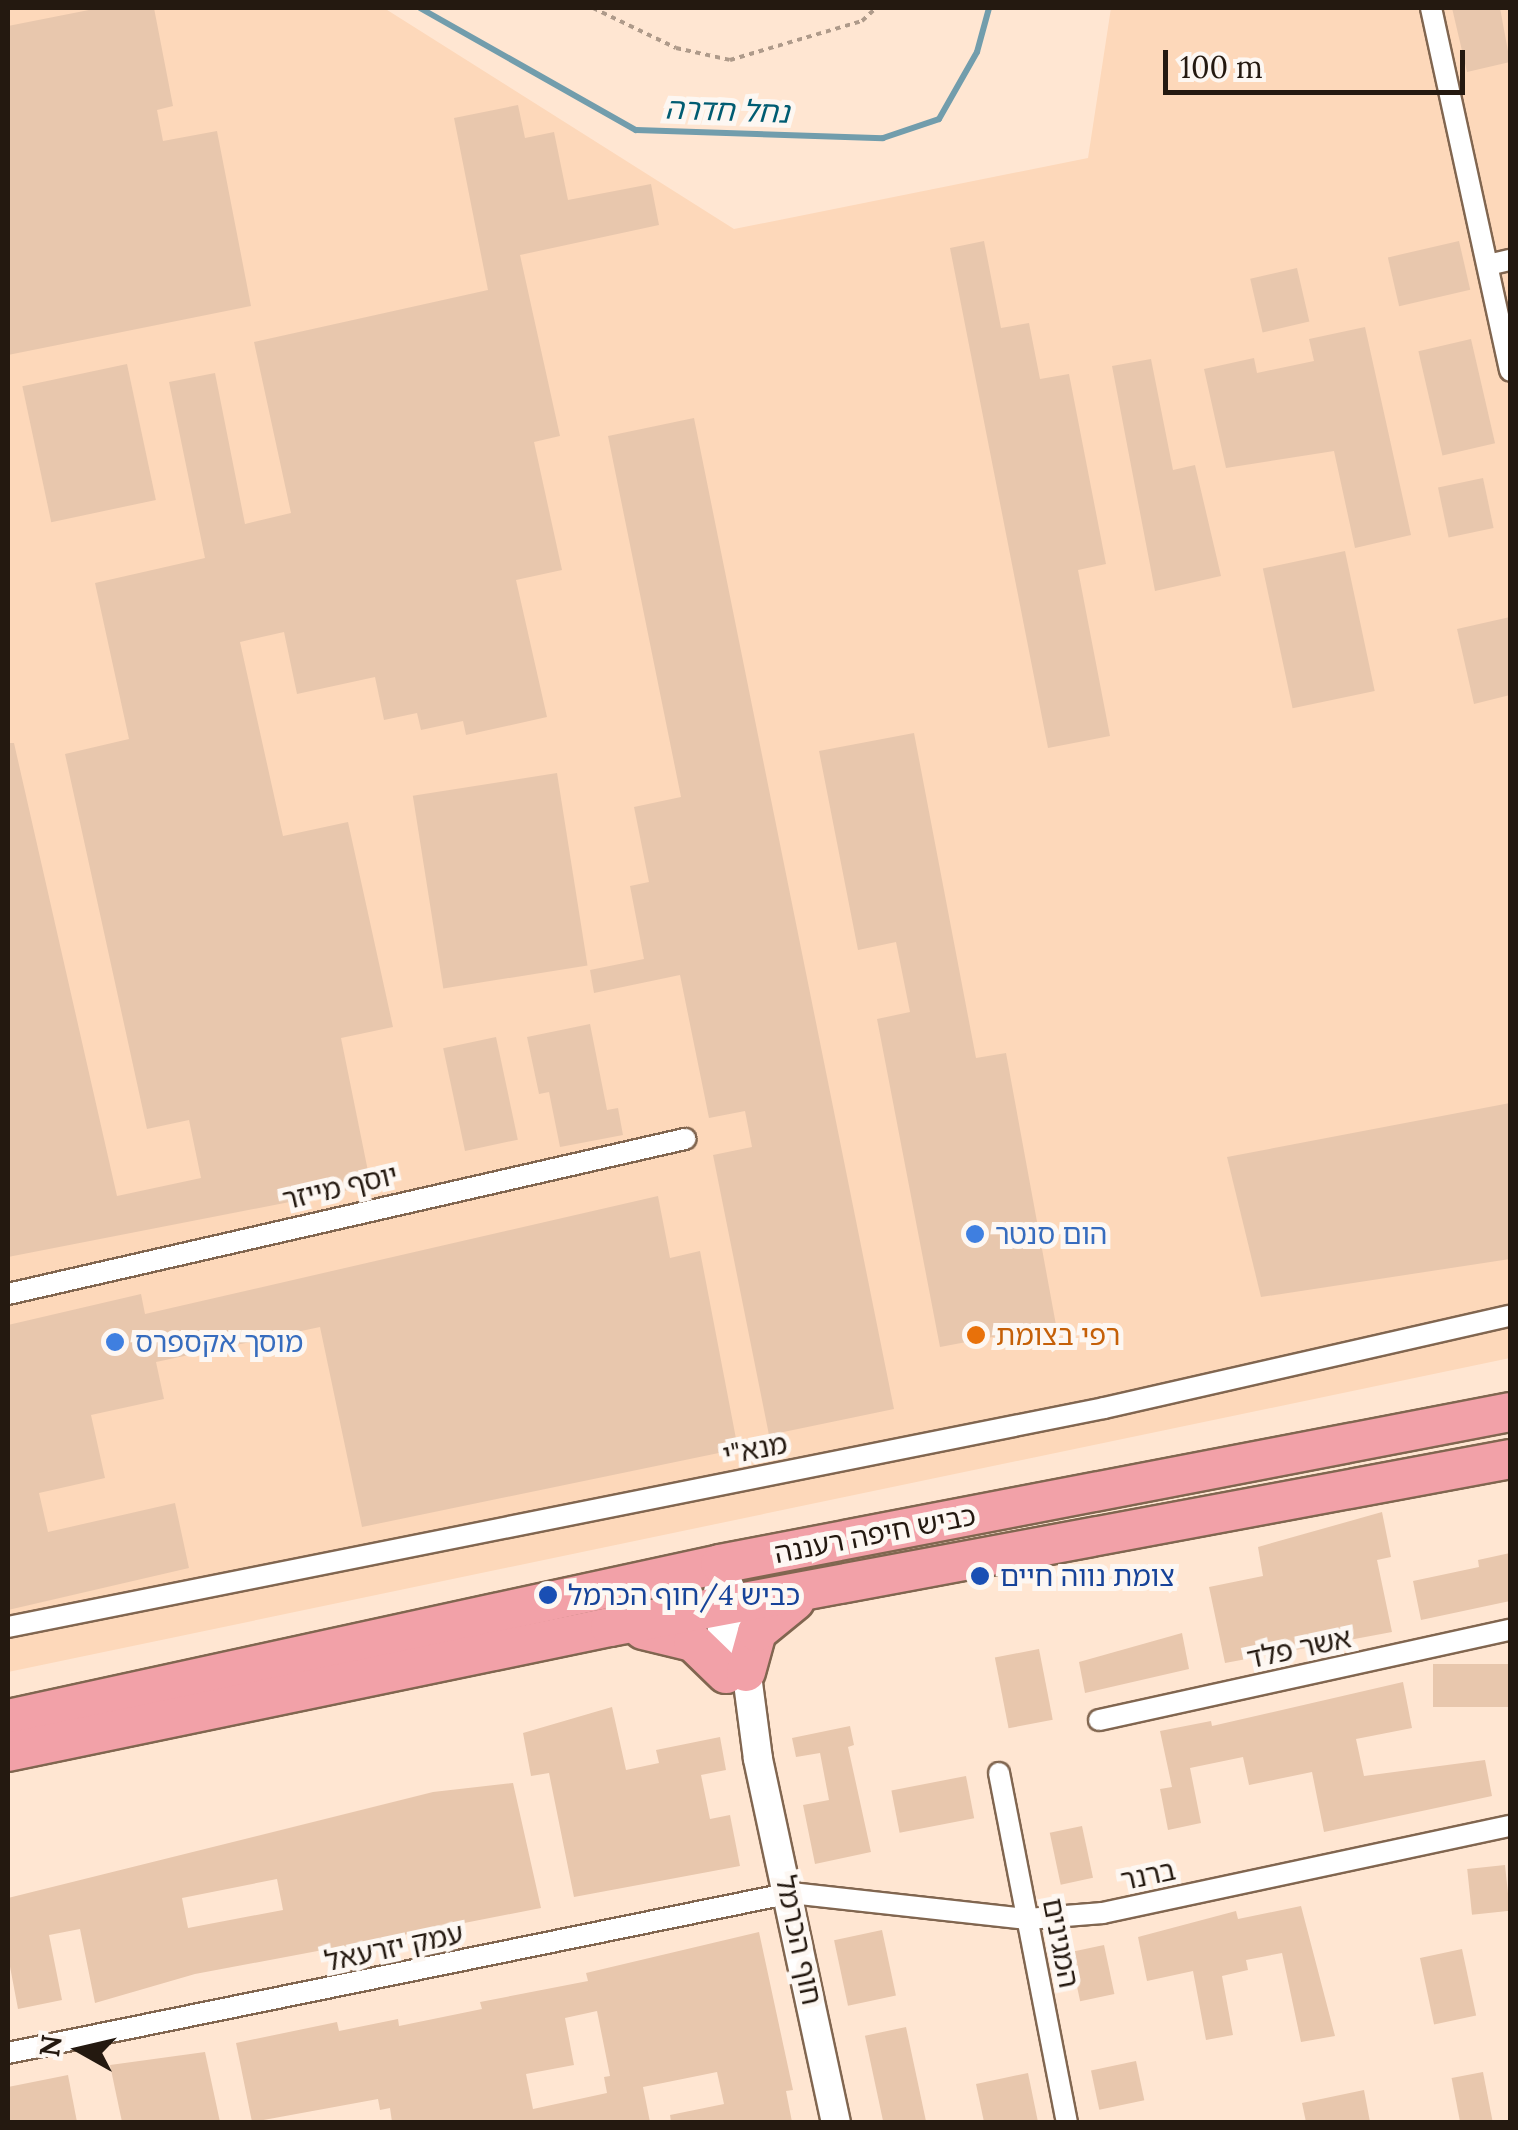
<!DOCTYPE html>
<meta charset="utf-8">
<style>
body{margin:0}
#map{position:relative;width:1518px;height:2130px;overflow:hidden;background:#ffe6d2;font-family:Lora,"Noto Sans Hebrew",serif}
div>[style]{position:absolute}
.built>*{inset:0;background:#fdd8ba}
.stream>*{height:6px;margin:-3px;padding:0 3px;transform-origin:3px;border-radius:3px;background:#729dac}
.building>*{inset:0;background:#e8c7ad;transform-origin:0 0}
.path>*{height:4px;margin-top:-2px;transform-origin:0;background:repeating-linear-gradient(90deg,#ae9a8a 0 5px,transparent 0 10px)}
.roads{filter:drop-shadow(2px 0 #816650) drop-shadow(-2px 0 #816650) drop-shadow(0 2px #816650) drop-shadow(0 -2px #816650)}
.street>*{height:20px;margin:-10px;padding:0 10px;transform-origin:10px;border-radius:10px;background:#fff}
.secondary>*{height:28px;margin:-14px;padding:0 14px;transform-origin:14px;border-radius:14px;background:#fff}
.highway>*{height:38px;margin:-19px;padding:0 19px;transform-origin:19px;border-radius:19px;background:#f2a1a8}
.dots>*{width:28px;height:28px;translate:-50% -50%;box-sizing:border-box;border:5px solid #fdf7f2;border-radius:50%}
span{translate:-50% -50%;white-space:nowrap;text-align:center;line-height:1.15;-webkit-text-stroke:10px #fdf7f2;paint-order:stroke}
.street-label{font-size:28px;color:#241910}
.shop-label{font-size:28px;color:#366cbe}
.left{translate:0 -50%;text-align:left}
.food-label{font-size:28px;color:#c56008}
.transit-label{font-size:28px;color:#164399}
.water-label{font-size:30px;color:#005c72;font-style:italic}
.frame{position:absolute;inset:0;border:10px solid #241910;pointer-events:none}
.north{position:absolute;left:30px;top:2000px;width:100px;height:100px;-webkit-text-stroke:8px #fdf7f2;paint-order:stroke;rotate:278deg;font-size:28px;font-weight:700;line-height:40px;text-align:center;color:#241910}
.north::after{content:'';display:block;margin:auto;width:35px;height:45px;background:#241910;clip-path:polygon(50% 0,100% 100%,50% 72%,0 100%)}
.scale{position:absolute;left:1163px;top:50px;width:302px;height:45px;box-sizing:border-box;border:5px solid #241910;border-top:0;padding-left:12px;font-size:30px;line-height:35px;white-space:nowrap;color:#241910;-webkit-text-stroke:8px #fdf7f2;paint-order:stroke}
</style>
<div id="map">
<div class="built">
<i style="clip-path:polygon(8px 8px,384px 8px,734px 229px,1088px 158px,1111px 8px,1510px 8px,1510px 1358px,8px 1672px)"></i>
</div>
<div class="stream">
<i style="left:420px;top:8px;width:248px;rotate:29.5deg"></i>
<i style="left:636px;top:130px;width:247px;rotate:1.9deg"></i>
<i style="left:883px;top:138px;width:59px;rotate:-18.7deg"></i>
<i style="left:939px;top:119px;width:77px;rotate:-60.4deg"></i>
<i style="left:977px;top:52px;width:46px;rotate:-74.7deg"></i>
</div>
<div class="building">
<i style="clip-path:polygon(99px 8px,154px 8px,173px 106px,157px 110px,163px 141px,217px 131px,251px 306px,8px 355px,8px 26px)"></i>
<i style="clip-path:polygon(1452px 8px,1500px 8px,1510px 62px,1467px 72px)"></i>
<i style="clip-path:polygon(518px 105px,525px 138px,554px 132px,568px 200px,651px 184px,659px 225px,520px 255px,560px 436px,534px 442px,562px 570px,516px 580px,547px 717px,466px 735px,463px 721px,421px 730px,417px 713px,384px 720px,375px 677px,297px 694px,284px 632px,240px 642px,283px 836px,348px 822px,393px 1027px,341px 1038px,371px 1186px,8px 1257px,8px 743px,14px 743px,117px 1196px,201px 1178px,189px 1120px,147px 1129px,65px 754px,129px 739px,95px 583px,205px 558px,169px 382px,215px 373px,245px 524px,291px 513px,254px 342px,488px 290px,454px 118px)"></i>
<i style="clip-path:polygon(984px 241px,1001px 328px,1029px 323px,1040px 379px,1069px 374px,1106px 564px,1078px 570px,1110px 736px,1048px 748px,950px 248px)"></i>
<i style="left:1459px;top:241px;width:50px;height:73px;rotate:77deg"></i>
<i style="left:1297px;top:268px;width:55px;height:48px;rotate:77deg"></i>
<i style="clip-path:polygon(1365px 327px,1411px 535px,1355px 548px,1334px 451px,1226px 468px,1204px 369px,1254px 358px,1257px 373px,1314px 361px,1309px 339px)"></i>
<i style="left:1471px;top:339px;width:107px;height:54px;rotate:77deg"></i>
<i style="clip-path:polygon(1151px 359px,1173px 470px,1195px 465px,1221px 576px,1155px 591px,1112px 366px)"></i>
<i style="left:127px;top:364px;width:139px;height:107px;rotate:78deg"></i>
<i style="clip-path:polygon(694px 418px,894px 1409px,769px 1435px,713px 1155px,752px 1147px,745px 1111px,709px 1118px,680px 975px,594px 993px,590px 970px,644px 959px,630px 886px,649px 882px,634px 807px,681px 797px,608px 436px)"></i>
<i style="left:1483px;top:478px;width:51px;height:46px;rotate:78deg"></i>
<i style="left:1345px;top:551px;width:143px;height:84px;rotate:78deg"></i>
<i style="clip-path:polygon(1510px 617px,1510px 695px,1474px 704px,1457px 629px)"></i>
<i style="clip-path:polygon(914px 733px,976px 1058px,1006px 1053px,1056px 1325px,940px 1347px,877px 1019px,910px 1012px,896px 942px,858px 950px,819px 751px)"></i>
<i style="left:557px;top:773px;width:195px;height:146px;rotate:81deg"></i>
<i style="clip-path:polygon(590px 1024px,607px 1110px,618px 1108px,623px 1135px,560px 1147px,549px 1092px,539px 1094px,527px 1037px)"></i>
<i style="left:496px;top:1037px;width:105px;height:54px;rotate:78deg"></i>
<i style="clip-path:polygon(1510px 1103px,1510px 1259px,1261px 1297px,1227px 1157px)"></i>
<i style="clip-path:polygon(658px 1196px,670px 1258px,700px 1251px,738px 1449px,362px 1527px,320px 1327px,156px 1362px,164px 1399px,91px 1415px,105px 1478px,39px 1493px,48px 1532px,175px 1503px,189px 1568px,8px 1610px,8px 1325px,141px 1294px,145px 1314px)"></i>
<i style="clip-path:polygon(1382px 1512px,1391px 1557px,1377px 1560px,1392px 1632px,1225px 1663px,1209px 1587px,1263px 1576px,1258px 1547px)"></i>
<i style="clip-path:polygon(1510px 1553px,1510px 1601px,1421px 1620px,1413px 1581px,1479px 1567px,1478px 1560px)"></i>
<i style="clip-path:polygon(1182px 1633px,1189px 1669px,1085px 1693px,1079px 1662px)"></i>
<i style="left:1039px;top:1649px;width:72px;height:45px;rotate:79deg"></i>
<i style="left:1510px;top:1664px;width:43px;height:77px;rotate:90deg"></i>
<i style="clip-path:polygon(1403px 1682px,1412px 1728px,1356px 1739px,1364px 1776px,1485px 1760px,1492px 1796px,1324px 1832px,1312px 1772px,1249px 1785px,1243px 1757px,1190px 1768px,1201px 1823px,1168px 1830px,1160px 1789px,1172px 1787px,1160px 1731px,1211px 1721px,1212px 1726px)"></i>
<i style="clip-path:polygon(612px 1707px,626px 1770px,659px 1763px,656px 1750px,720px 1737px,726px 1770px,701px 1775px,710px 1819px,730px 1815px,740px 1866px,574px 1897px,549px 1773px,531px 1776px,523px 1733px)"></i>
<i style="clip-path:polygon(850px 1726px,854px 1745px,848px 1747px,871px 1852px,815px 1864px,803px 1805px,829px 1800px,820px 1753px,796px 1757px,792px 1738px)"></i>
<i style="left:966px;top:1776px;width:43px;height:76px;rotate:79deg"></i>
<i style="clip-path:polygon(evenodd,513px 1783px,541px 1908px,383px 1939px,385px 1946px,346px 1955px,344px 1946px,195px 1974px,95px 2003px,80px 1929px,49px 1935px,62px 2000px,18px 2009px,8px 1956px,8px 1898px,433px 1792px,513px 1783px,277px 1879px,283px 1910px,188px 1928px,182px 1898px,277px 1879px)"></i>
<i style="left:1082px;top:1826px;width:53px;height:33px;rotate:78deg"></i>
<i style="left:1505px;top:1865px;width:46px;height:38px;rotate:84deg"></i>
<i style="clip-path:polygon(1301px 1906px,1335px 2036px,1301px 2042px,1282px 1953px,1246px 1960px,1248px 1970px,1222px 1976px,1233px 2035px,1206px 2040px,1193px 1971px,1147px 1981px,1138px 1937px,1236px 1911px,1238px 1919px)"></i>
<i style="left:882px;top:1930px;width:67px;height:49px;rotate:78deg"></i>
<i style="clip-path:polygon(evenodd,759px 1932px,793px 2090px,786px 2091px,792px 2122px,671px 2122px,670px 2115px,724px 2104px,717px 2072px,643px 2087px,650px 2122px,392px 2122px,390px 2108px,380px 2110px,378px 2099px,252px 2122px,236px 2043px,337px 2022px,339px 2031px,398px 2019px,399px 2026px,482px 2009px,480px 2002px,588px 1981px,586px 1973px,759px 1932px,597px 2011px,610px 2076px,604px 2077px,607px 2093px,533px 2109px,526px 2074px,574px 2065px,565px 2018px,597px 2011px)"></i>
<i style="left:1104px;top:1945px;width:50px;height:35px;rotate:78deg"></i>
<i style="left:1462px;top:1949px;width:68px;height:43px;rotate:78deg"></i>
<i style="left:906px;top:2027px;width:97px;height:42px;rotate:78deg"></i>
<i style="clip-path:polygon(205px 2052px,220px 2122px,122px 2122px,110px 2065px)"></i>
<i style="left:1136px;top:2061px;width:40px;height:46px;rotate:78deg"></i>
<i style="left:1483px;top:2072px;width:51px;height:32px;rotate:79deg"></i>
<i style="clip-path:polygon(1028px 2073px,1038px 2122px,984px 2122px,976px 2084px)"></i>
<i style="clip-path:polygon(68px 2075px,77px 2122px,8px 2122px,8px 2087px)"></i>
<i style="clip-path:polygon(1364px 2090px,1370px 2122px,1306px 2122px,1302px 2103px)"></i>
</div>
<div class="path">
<i style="left:593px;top:8px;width:92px;rotate:25.7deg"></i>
<i style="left:676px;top:48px;width:55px;rotate:12.5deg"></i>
<i style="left:730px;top:60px;width:138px;rotate:-16.5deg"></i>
<i style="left:862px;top:21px;width:19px;rotate:-43deg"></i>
</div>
<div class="roads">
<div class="street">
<i style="left:1431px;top:8px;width:371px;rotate:77.7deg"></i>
<i style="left:1488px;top:265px;width:23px;rotate:-13deg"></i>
<i style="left:8px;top:1294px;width:695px;rotate:-12.9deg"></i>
<i style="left:8px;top:1627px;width:1118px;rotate:-11.3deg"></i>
<i style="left:1104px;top:1408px;width:416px;rotate:-12.8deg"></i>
<i style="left:1099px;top:1720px;width:421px;rotate:-12.4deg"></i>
<i style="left:999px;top:1773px;width:356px;rotate:79deg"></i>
<i style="left:8px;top:2053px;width:799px;rotate:-11.55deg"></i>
<i style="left:791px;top:1893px;width:238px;rotate:6.3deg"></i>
<i style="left:1028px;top:1919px;width:75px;rotate:-4.6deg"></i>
<i style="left:1103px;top:1913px;width:416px;rotate:-12.1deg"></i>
</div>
<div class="secondary">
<i style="left:720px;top:1564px;width:47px;rotate:67.3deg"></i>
<i style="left:738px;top:1607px;width:153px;rotate:82.5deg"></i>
<i style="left:758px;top:1759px;width:371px;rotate:77.9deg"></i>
<i style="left:718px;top:1592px;width:86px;rotate:84deg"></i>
</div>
<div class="highway">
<i style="left:643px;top:1630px;width:51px;rotate:13.5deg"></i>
<i style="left:693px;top:1642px;width:46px;rotate:44.1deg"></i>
<i style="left:746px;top:1672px;width:41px;rotate:-74.6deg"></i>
<i style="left:757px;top:1632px;width:49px;rotate:-39.2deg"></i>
<i style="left:8px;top:1719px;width:729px;rotate:-12.28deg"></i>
<i style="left:720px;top:1564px;width:804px;rotate:-10.89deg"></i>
<i style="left:8px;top:1752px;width:615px;rotate:-11.73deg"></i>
<i style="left:610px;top:1627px;width:916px;rotate:-10.57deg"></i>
</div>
</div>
<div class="dots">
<i style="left:975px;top:1234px;background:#3f7fe0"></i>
<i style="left:976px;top:1335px;background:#e8710a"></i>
<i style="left:115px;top:1342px;background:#3f7fe0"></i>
<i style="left:980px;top:1576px;background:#1a4fb4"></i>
<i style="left:548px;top:1595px;background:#1a4fb4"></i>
</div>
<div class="street-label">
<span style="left:340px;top:1187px;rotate:-13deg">יוסף מייזר</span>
<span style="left:755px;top:1449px;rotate:-11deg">מנא"י</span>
<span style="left:875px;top:1534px;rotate:-11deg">כביש חיפה רעננה</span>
<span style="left:1299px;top:1648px;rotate:-12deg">אשר פלד</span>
<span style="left:1148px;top:1875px;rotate:-12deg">ברנר</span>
<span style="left:799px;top:1940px;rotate:78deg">חוף הכרמל</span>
<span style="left:1061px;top:1943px;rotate:79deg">המגינים</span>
<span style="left:394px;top:1947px;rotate:-12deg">עמק יזרעאל</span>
</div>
<div class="shop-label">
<span class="left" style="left:995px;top:1234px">הום סנטר</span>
<span class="left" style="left:135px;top:1342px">מוסך אקספרס</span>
</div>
<div class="food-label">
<span class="left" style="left:996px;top:1335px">רפי בצומת</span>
</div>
<div class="transit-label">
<span class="left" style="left:1000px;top:1576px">צומת נווה חיים</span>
<span class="left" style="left:568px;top:1595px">כביש 4/חוף הכרמל</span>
</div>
<div class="water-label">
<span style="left:727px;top:110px;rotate:2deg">נחל חדרה</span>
</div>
<div class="frame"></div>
<div class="north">N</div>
<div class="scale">100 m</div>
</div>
